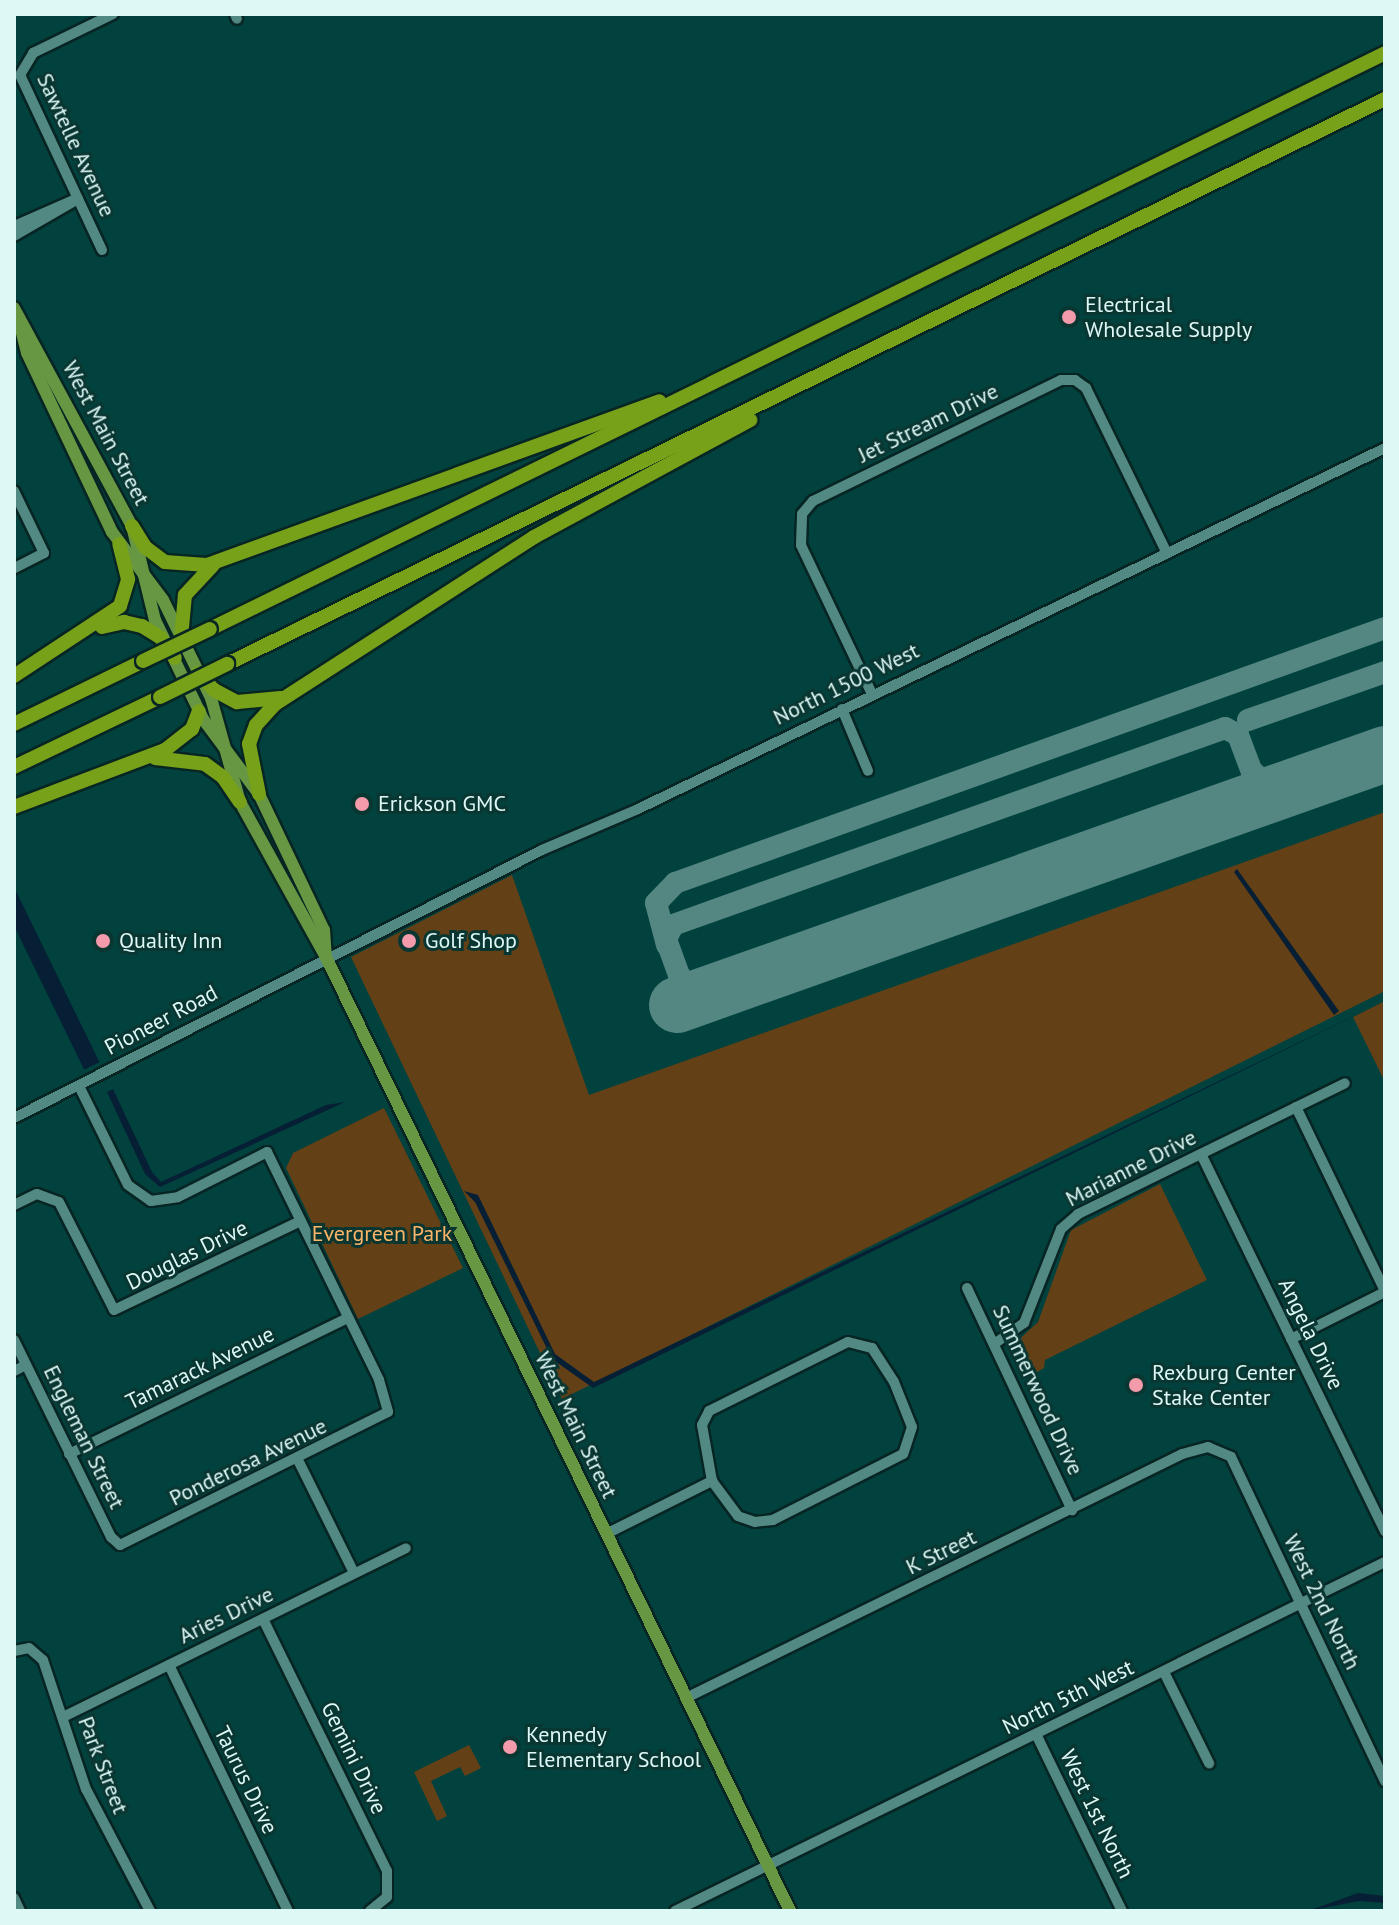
<!DOCTYPE html>
<style>
body{margin:0}
#map{position:relative;width:1399px;height:1925px;overflow:hidden;background:#02423e;font-family:"PT Sans",sans-serif}
div>[style]{position:absolute}
.green>*{inset:0;background:#644016}
.water>*{inset:0;background:#061f34;transform-origin:0 0}
.taxiway>*{height:22px;margin:-11px;padding:0 11px;transform-origin:11px;border-radius:11px;background:#548682}
.runway>*{height:56px;margin:-28px;padding:0 28px;transform-origin:28px;border-radius:28px;background:#548682}
.roads{filter:drop-shadow(2px 0 #072523) drop-shadow(-2px 0 #072523) drop-shadow(0 2px #072523) drop-shadow(0 -2px #072523)}
.minor>*{height:10px;margin:-5px;padding:0 5px;transform-origin:5px;border-radius:5px;background:#538983}
.major>*{height:12px;margin:-6px;padding:0 6px;transform-origin:6px;border-radius:6px;background:#689743}
.highway>*{height:14px;margin:-7px;padding:0 7px;transform-origin:7px;border-radius:7px;background:#76a119}
.bridges{filter:drop-shadow(2px 0 #072523) drop-shadow(-2px 0 #072523) drop-shadow(0 2px #072523) drop-shadow(0 -2px #072523)}
.highway-bridge>*{height:14px;margin:-7px;padding:0 7px;transform-origin:7px;border-radius:7px;background:#76a119}
.dots>*{width:22px;height:22px;translate:-50% -50%;box-sizing:border-box;border:4px solid #0a3632;border-radius:50%}
span{translate:-50% -50%;white-space:nowrap;text-align:center;line-height:1.15;-webkit-text-stroke:6px #0a3632;paint-order:stroke}
.street-label{font-size:22px;color:#ddf8f5}
.poi-label{font-size:22px;color:#ddf8f5}
.left{translate:0 -50%;text-align:left}
.park-label{font-size:22px;color:#fcb568}
.frame{position:absolute;inset:0;border:16px solid #ddf8f5;pointer-events:none}
</style>
<div id="map">
<div class="green">
<i style="clip-path:polygon(1385px 812px,1385px 991px,562px 1399px,351px 957px,512px 875px,589px 1095px)"></i>
<i style="clip-path:polygon(1385px 1001px,1385px 1082px,1353px 1017px)"></i>
<i style="clip-path:polygon(384px 1108px,463px 1268px,358px 1319px,286px 1168px,293px 1153px)"></i>
<i style="clip-path:polygon(1160px 1184px,1207px 1280px,1045px 1360px,1044px 1368px,1030px 1376px,1014px 1344px,1038px 1322px,1071px 1230px)"></i>
<i style="clip-path:polygon(469px 1745px,481px 1768px,465px 1776px,460px 1767px,431px 1781px,447px 1816px,437px 1821px,414px 1772px)"></i>
</div>
<div class="water">
<i style="clip-path:polygon(1237px 869px,1339px 1011px,1334px 1015px,1234px 872px)"></i>
<i style="left:14px;top:887px;width:195px;height:17px;rotate:64deg"></i>
<i style="clip-path:polygon(1385px 1001px,593px 1388px,552px 1359px,475px 1202px,464px 1191px,478px 1195px,555px 1354px,594px 1382px)"></i>
<i style="clip-path:polygon(113px 1089px,152px 1172px,161px 1182px,326px 1105px,345px 1102px,160px 1187px,145px 1174px,107px 1092px)"></i>
<i style="clip-path:polygon(1358px 1893px,1385px 1896px,1385px 1903px,1359px 1901px,1308px 1911px)"></i>
</div>
<div class="taxiway">
<i style="left:1248px;top:720px;width:145px;rotate:-19.3deg"></i>
<i style="left:1252px;top:771px;width:23px;rotate:43deg"></i>
<i style="left:1269px;top:787px;width:20px;rotate:3deg"></i>
<i style="left:667px;top:945px;width:43px;rotate:-104.7deg"></i>
<i style="left:656px;top:903px;width:28px;rotate:-46deg"></i>
<i style="left:675px;top:883px;width:754px;rotate:-19.76deg"></i>
<i style="left:708px;top:994px;width:19px;rotate:-162deg"></i>
<i style="left:690px;top:988px;width:17px;rotate:-130deg"></i>
<i style="left:679px;top:975px;width:38px;rotate:-110deg"></i>
<i style="left:666px;top:939px;width:16px;rotate:-63deg"></i>
<i style="left:673px;top:925px;width:586px;rotate:-19.64deg"></i>
<i style="left:1225px;top:728px;width:15px;rotate:28deg"></i>
<i style="left:1238px;top:735px;width:43px;rotate:69.4deg"></i>
<i style="left:1253px;top:775px;width:21px;rotate:104deg"></i>
<i style="left:1248px;top:795px;width:17px;rotate:135deg"></i>
</div>
<div class="runway">
<i style="left:677px;top:1005px;width:751px;rotate:-19.52deg"></i>
</div>
<div class="roads">
<div class="minor">
<i style="left:235px;top:14px;width:5px;rotate:68deg"></i>
<i style="left:14px;top:226px;width:68px;rotate:-23.5deg"></i>
<i style="left:14px;top:236px;width:74px;rotate:-30deg"></i>
<i style="left:102px;top:250px;width:193px;rotate:-115.1deg"></i>
<i style="left:20px;top:75px;width:26px;rotate:-59deg"></i>
<i style="left:33px;top:53px;width:89px;rotate:-26deg"></i>
<i style="left:14px;top:491px;width:69px;rotate:64.2deg"></i>
<i style="left:44px;top:553px;width:34px;rotate:153deg"></i>
<i style="left:872px;top:694px;width:165px;rotate:-115.5deg"></i>
<i style="left:801px;top:545px;width:31px;rotate:-88deg"></i>
<i style="left:802px;top:514px;width:17px;rotate:-50deg"></i>
<i style="left:813px;top:501px;width:276px;rotate:-26deg"></i>
<i style="left:1061px;top:380px;width:14px"></i>
<i style="left:1075px;top:380px;width:14px;rotate:36deg"></i>
<i style="left:1086px;top:388px;width:184px;rotate:63.9deg"></i>
<i style="left:842px;top:709px;width:67px;rotate:67.2deg"></i>
<i style="left:79px;top:1086px;width:110px;rotate:63.7deg"></i>
<i style="left:128px;top:1185px;width:28px;rotate:35deg"></i>
<i style="left:151px;top:1201px;width:27px;rotate:-8deg"></i>
<i style="left:178px;top:1197px;width:100px;rotate:-26.8deg"></i>
<i style="left:267px;top:1152px;width:254px;rotate:63.8deg"></i>
<i style="left:379px;top:1380px;width:33px;rotate:74deg"></i>
<i style="left:1296px;top:1107px;width:204px;rotate:64.2deg"></i>
<i style="left:14px;top:1118px;width:592px;rotate:-26.91deg"></i>
<i style="left:542px;top:850px;width:104px;rotate:-23.1deg"></i>
<i style="left:638px;top:809px;width:830px;rotate:-25.79deg"></i>
<i style="left:1201px;top:1154px;width:420px;rotate:64deg"></i>
<i style="left:14px;top:1205px;width:25px;rotate:-26deg"></i>
<i style="left:37px;top:1194px;width:23px;rotate:20deg"></i>
<i style="left:59px;top:1202px;width:121px;rotate:63deg"></i>
<i style="left:114px;top:1310px;width:207px;rotate:-25.5deg"></i>
<i style="left:967px;top:1288px;width:246px;rotate:64.7deg"></i>
<i style="left:1291px;top:1339px;width:105px;rotate:-26.6deg"></i>
<i style="left:14px;top:1340px;width:220px;rotate:63.8deg"></i>
<i style="left:111px;top:1537px;width:12px;rotate:42deg"></i>
<i style="left:120px;top:1545px;width:299px;rotate:-26.4deg"></i>
<i style="left:848px;top:1342px;width:25px;rotate:14deg"></i>
<i style="left:872px;top:1348px;width:40px;rotate:57.1deg"></i>
<i style="left:894px;top:1382px;width:48px;rotate:68.2deg"></i>
<i style="left:912px;top:1427px;width:28px;rotate:108deg"></i>
<i style="left:903px;top:1454px;width:146px;rotate:153.1deg"></i>
<i style="left:773px;top:1520px;width:18px;rotate:174deg"></i>
<i style="left:755px;top:1522px;width:18px;rotate:-161deg"></i>
<i style="left:738px;top:1516px;width:44px;rotate:-126.6deg"></i>
<i style="left:712px;top:1481px;width:57px;rotate:-100.1deg"></i>
<i style="left:702px;top:1425px;width:16px;rotate:-63deg"></i>
<i style="left:709px;top:1411px;width:155px;rotate:-26.4deg"></i>
<i style="left:994px;top:1344px;width:37px;rotate:-35deg"></i>
<i style="left:1024px;top:1323px;width:101px;rotate:-68.5deg"></i>
<i style="left:1061px;top:1229px;width:23px;rotate:-41deg"></i>
<i style="left:1078px;top:1214px;width:297px;rotate:-26.1deg"></i>
<i style="left:14px;top:1371px;width:13px;rotate:-27deg"></i>
<i style="left:69px;top:1454px;width:310px;rotate:-26deg"></i>
<i style="left:298px;top:1460px;width:126px;rotate:63.6deg"></i>
<i style="left:606px;top:1534px;width:119px;rotate:-26.6deg"></i>
<i style="left:263px;top:1619px;width:281px;rotate:63.8deg"></i>
<i style="left:387px;top:1871px;width:26px;rotate:90deg"></i>
<i style="left:387px;top:1897px;width:22px;rotate:141deg"></i>
<i style="left:14px;top:1651px;width:15px;rotate:-11deg"></i>
<i style="left:29px;top:1648px;width:18px;rotate:41deg"></i>
<i style="left:43px;top:1660px;width:136px;rotate:71.6deg"></i>
<i style="left:86px;top:1789px;width:138px;rotate:62.3deg"></i>
<i style="left:169px;top:1665px;width:273px;rotate:64.2deg"></i>
<i style="left:1164px;top:1672px;width:102px;rotate:63.7deg"></i>
<i style="left:686px;top:1698px;width:553px;rotate:-26.19deg"></i>
<i style="left:1182px;top:1454px;width:27px;rotate:-15deg"></i>
<i style="left:1208px;top:1447px;width:25px;rotate:23deg"></i>
<i style="left:1231px;top:1457px;width:359px;rotate:64.6deg"></i>
<i style="left:63px;top:1717px;width:382px;rotate:-26.2deg"></i>
<i style="left:1036px;top:1734px;width:197px;rotate:64.1deg"></i>
<i style="left:14px;top:1898px;width:14px;rotate:65deg"></i>
<i style="left:675px;top:1911px;width:791px;rotate:-26.18deg"></i>
</div>
<div class="major">
<i style="left:14px;top:308px;width:248px;rotate:61.6deg"></i>
<i style="left:132px;top:526px;width:97px;rotate:76.3deg"></i>
<i style="left:155px;top:620px;width:110px;rotate:64.1deg"></i>
<i style="left:203px;top:719px;width:94px;rotate:53.3deg"></i>
<i style="left:259px;top:794px;width:151px;rotate:64.5deg"></i>
<i style="left:324px;top:930px;width:27px;rotate:86deg"></i>
<i style="left:18px;top:317px;width:37px;rotate:76deg"></i>
<i style="left:27px;top:353px;width:198px;rotate:64.6deg"></i>
<i style="left:112px;top:532px;width:85px;rotate:53.1deg"></i>
<i style="left:163px;top:600px;width:109px;rotate:63.9deg"></i>
<i style="left:211px;top:698px;width:108px;rotate:74.4deg"></i>
<i style="left:240px;top:802px;width:177px;rotate:61deg"></i>
<i style="left:326px;top:957px;width:1061px;rotate:64.06deg"></i>
</div>
<div class="highway">
<i style="left:132px;top:526px;width:25px;rotate:58deg"></i>
<i style="left:145px;top:547px;width:25px;rotate:37deg"></i>
<i style="left:165px;top:562px;width:42px;rotate:4.1deg"></i>
<i style="left:207px;top:565px;width:481px;rotate:-19.9deg"></i>
<i style="left:102px;top:627px;width:23px;rotate:-13deg"></i>
<i style="left:124px;top:622px;width:18px;rotate:13deg"></i>
<i style="left:142px;top:626px;width:22px;rotate:32deg"></i>
<i style="left:161px;top:638px;width:24px;rotate:55deg"></i>
<i style="left:210px;top:629px;width:1309px;rotate:-26.11deg"></i>
<i style="left:181px;top:638px;width:43px;rotate:-84.7deg"></i>
<i style="left:185px;top:595px;width:41px;rotate:-47deg"></i>
<i style="left:227px;top:664px;width:1288px;rotate:-26.01deg"></i>
<i style="left:198px;top:673px;width:23px;rotate:47deg"></i>
<i style="left:214px;top:690px;width:26px;rotate:28deg"></i>
<i style="left:237px;top:702px;width:44px;rotate:-5.2deg"></i>
<i style="left:14px;top:676px;width:127px;rotate:-33.4deg"></i>
<i style="left:120px;top:606px;width:28px;rotate:-73deg"></i>
<i style="left:128px;top:579px;width:36px;rotate:-104deg"></i>
<i style="left:14px;top:724px;width:144px;rotate:-26deg"></i>
<i style="left:155px;top:758px;width:50px;rotate:6.8deg"></i>
<i style="left:205px;top:764px;width:22px;rotate:36deg"></i>
<i style="left:223px;top:777px;width:30px;rotate:56deg"></i>
<i style="left:14px;top:767px;width:162px;rotate:-25.6deg"></i>
<i style="left:259px;top:794px;width:51px;rotate:-101.3deg"></i>
<i style="left:249px;top:744px;width:20px;rotate:-70deg"></i>
<i style="left:256px;top:725px;width:28px;rotate:-48deg"></i>
<i style="left:275px;top:704px;width:308px;rotate:-32.8deg"></i>
<i style="left:534px;top:537px;width:246px;rotate:-28.4deg"></i>
<i style="left:14px;top:807px;width:161px;rotate:-20.7deg"></i>
<i style="left:165px;top:750px;width:34px;rotate:-38deg"></i>
<i style="left:192px;top:729px;width:19px;rotate:-69deg"></i>
</div>
</div>
<div class="bridges">
<div class="highway-bridge">
<i style="left:143px;top:661px;width:74px;rotate:-25.5deg"></i>
<i style="left:160px;top:697px;width:75px;rotate:-26.2deg"></i>
</div>
</div>
<div class="dots">
<i style="left:1069px;top:317px;background:#f39aab"></i>
<i style="left:362px;top:804px;background:#f39aab"></i>
<i style="left:103px;top:941px;background:#f39aab"></i>
<i style="left:409px;top:941px;background:#f39aab"></i>
<i style="left:1136px;top:1385px;background:#f39aab"></i>
<i style="left:510px;top:1747px;background:#f39aab"></i>
</div>
<div class="street-label">
<span style="left:76px;top:145px;rotate:65deg">Sawtelle Avenue</span>
<span style="left:928px;top:423px;rotate:-26deg">Jet Stream Drive</span>
<span style="left:106px;top:433px;rotate:62deg">West Main Street</span>
<span style="left:846px;top:684px;rotate:-26deg">North 1500 West</span>
<span style="left:161px;top:1020px;rotate:-28deg">Pioneer Road</span>
<span style="left:1131px;top:1168px;rotate:-27deg">Marianne Drive</span>
<span style="left:187px;top:1255px;rotate:-26deg">Douglas Drive</span>
<span style="left:1311px;top:1334px;rotate:64deg">Angela Drive</span>
<span style="left:200px;top:1368px;rotate:-26deg">Tamarack Avenue</span>
<span style="left:1038px;top:1390px;rotate:65deg">Summerwood Drive</span>
<span style="left:576px;top:1425px;rotate:64deg">West Main Street</span>
<span style="left:84px;top:1437px;rotate:64deg">Engleman Street</span>
<span style="left:248px;top:1462px;rotate:-26deg">Ponderosa Avenue</span>
<span style="left:941px;top:1552px;rotate:-26deg">K Street</span>
<span style="left:1322px;top:1602px;rotate:64deg">West 2nd North</span>
<span style="left:226px;top:1615px;rotate:-26deg">Aries Drive</span>
<span style="left:1068px;top:1697px;rotate:-26deg">North 5th West</span>
<span style="left:354px;top:1758px;rotate:64deg">Gemini Drive</span>
<span style="left:103px;top:1765px;rotate:69deg">Park Street</span>
<span style="left:246px;top:1780px;rotate:64deg">Taurus Drive</span>
<span style="left:1097px;top:1814px;rotate:64deg">West 1st North</span>
</div>
<div class="poi-label">
<span class="left" style="left:1085px;top:317px">Electrical<br>Wholesale Supply</span>
<span class="left" style="left:378px;top:804px">Erickson GMC</span>
<span class="left" style="left:119px;top:941px">Quality Inn</span>
<span class="left" style="left:425px;top:941px">Golf Shop</span>
<span class="left" style="left:1152px;top:1385px">Rexburg Center<br>Stake Center</span>
<span class="left" style="left:526px;top:1747px">Kennedy<br>Elementary School</span>
</div>
<div class="park-label">
<span style="left:382px;top:1234px">Evergreen Park</span>
</div>
<div class="frame"></div>
</div>
